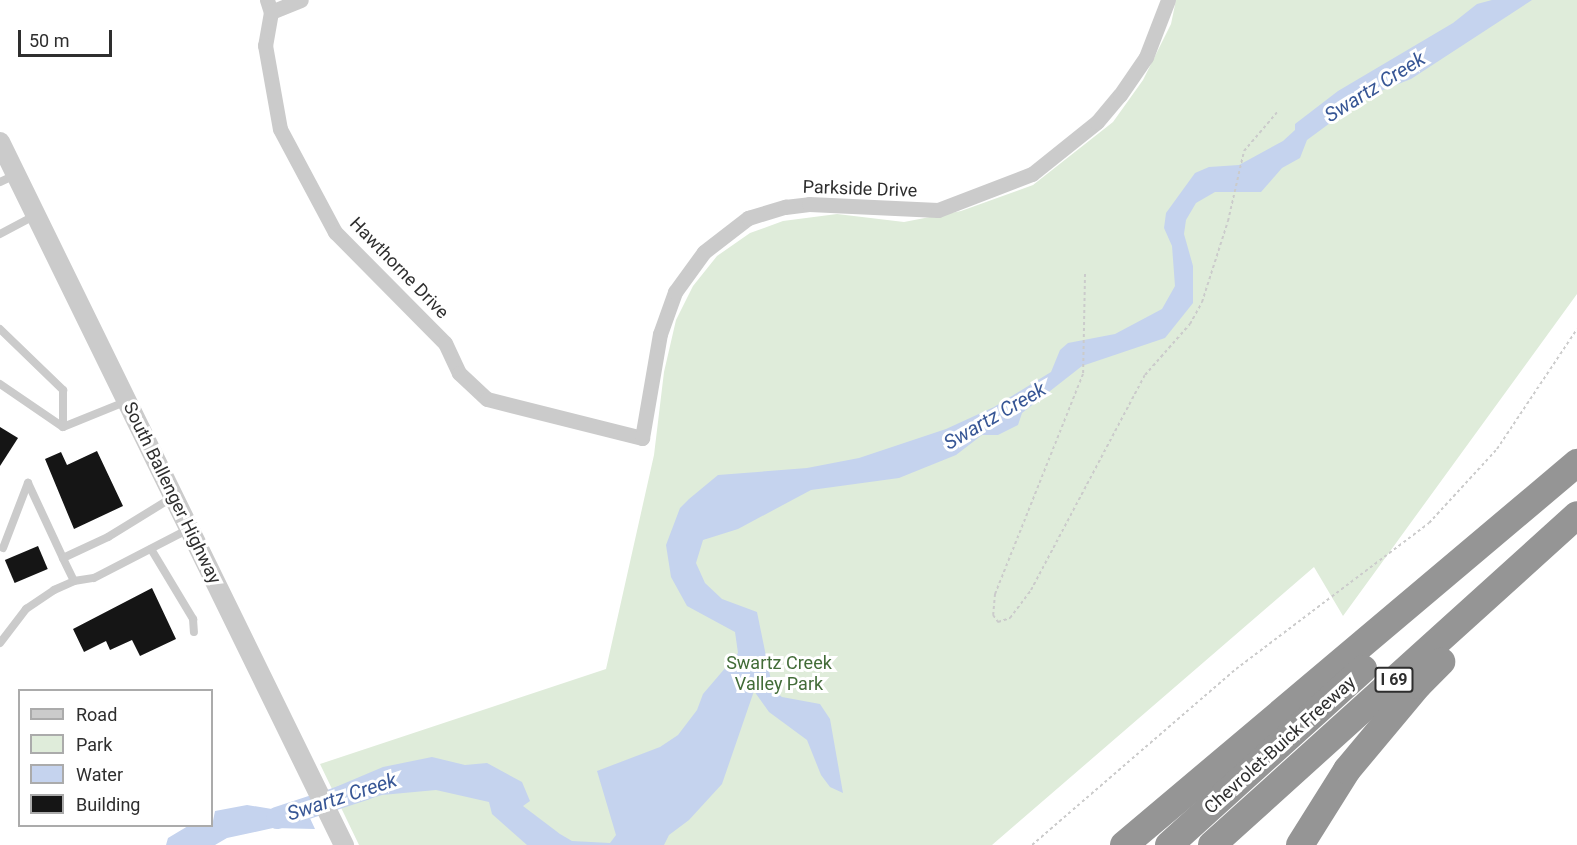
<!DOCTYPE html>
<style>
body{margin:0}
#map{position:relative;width:1577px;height:845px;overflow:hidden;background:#fff;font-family:Roboto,sans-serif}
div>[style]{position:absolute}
.green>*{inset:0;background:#dfecda}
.water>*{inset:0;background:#c5d3ee}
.river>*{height:22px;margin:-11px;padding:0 11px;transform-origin:11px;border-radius:11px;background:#c5d3ee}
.building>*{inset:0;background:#151515;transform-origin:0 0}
.path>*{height:2px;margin-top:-1px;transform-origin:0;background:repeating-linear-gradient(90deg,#cbcbcb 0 3px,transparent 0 6px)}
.service>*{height:8px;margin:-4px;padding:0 4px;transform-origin:4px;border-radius:4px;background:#cbcbcb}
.minor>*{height:15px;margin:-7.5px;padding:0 7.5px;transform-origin:7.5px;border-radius:7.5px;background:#cbcbcb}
.tertiary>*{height:20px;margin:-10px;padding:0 10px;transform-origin:10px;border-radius:10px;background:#cbcbcb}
.motorway>*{height:28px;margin:-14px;padding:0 14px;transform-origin:14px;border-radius:14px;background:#959595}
span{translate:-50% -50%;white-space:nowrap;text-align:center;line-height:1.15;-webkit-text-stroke:6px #fff;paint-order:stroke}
.shield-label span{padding:2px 4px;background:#fff;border:2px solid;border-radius:4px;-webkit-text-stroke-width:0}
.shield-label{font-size:16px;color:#2e2e2e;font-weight:700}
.street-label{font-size:18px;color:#2e2e2e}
.park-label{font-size:18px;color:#426c38}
.water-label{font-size:20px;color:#375695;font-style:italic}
.legend{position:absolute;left:18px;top:689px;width:195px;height:138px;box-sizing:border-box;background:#fff;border:2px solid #ababab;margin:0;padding:8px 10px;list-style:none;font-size:18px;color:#2e2e2e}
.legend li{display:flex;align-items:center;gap:12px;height:30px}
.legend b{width:30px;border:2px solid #ababab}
.scale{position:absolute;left:18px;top:30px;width:94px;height:27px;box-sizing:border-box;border:3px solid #2e2e2e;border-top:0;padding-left:8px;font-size:18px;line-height:21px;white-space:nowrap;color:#2e2e2e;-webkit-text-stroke:4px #fff;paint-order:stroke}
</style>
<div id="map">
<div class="green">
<i style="clip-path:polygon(1176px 0,1577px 0,1577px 294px,1343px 616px,1314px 567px,992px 845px,359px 845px,320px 764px,606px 669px,654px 455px,664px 372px,676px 320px,693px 286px,717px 256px,750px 233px,783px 221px,837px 214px,904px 222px,961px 211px,1033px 185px,1113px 122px,1143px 80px,1171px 24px)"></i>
</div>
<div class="water">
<i style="clip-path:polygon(1492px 0,1532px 0,1411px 79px,1373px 94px,1345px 112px,1307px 140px,1300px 158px,1282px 168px,1261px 192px,1215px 192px,1196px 203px,1186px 220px,1184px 234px,1193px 266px,1193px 303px,1165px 338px,1082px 366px,1022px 413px,1018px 425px,998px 435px,982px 435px,956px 455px,899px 478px,811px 490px,738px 529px,703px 540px,696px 563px,705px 583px,722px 599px,757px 612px,773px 690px,782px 697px,820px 704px,830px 719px,843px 793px,830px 787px,821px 775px,807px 740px,769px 712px,754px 691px,722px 784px,689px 820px,669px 835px,664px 845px,527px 845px,492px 814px,489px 802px,436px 790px,382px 795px,340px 808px,331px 789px,383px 767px,432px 757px,465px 765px,487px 763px,522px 782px,530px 801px,523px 806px,560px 834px,572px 841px,610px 843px,616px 835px,597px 771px,660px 747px,678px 735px,697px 710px,703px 694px,738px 653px,735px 632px,687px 606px,671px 577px,666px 545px,680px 508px,689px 499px,718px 475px,807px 468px,859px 458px,946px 429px,994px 407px,1051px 372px,1060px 350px,1068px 343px,1115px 334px,1162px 309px,1175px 286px,1172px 246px,1164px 228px,1166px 213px,1195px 173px,1209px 167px,1239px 165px,1283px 141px,1295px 130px,1295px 124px,1338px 91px,1453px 23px,1477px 4px)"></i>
<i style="clip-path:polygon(302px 801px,315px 829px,273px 828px,227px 838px,215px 845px,166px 845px,168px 838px,188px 826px,212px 826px,215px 811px,247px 805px,272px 809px)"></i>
</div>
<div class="river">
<i style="left:277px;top:818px;width:93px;rotate:-18.2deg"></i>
</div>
<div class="building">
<i style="clip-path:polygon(0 427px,18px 438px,0 466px)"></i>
<i style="clip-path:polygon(97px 451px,123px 506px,74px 529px,45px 459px,61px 452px,67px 465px)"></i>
<i style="left:38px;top:546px;width:25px;height:36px;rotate:67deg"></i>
<i style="clip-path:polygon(152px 588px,176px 639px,140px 656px,132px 640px,110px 650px,106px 641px,84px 652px,73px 629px)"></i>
</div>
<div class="path">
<i style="left:1085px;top:274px;width:100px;rotate:91.1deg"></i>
<i style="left:1083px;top:374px;width:237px;rotate:111.8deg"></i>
<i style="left:995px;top:594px;width:21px;rotate:95deg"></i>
<i style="left:993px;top:615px;width:9px;rotate:54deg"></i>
<i style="left:998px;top:622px;width:13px;rotate:-18deg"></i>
<i style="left:1010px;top:618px;width:35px;rotate:-53deg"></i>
<i style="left:1031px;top:590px;width:243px;rotate:-62.1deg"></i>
<i style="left:1145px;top:375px;width:68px;rotate:-48.6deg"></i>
<i style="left:1190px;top:324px;width:25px;rotate:-61deg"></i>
<i style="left:1202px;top:302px;width:85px;rotate:-72.2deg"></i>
<i style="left:1228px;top:221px;width:72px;rotate:-77.1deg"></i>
<i style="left:1244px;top:151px;width:54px;rotate:-49.5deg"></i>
<i style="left:1032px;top:845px;width:269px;rotate:-40.8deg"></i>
<i style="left:1236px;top:669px;width:242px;rotate:-37.1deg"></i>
<i style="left:1429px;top:523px;width:100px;rotate:-47.4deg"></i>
<i style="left:1497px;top:449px;width:144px;rotate:-56.3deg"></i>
</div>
<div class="service">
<i style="left:0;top:182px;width:17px;rotate:-25deg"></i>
<i style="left:0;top:234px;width:40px;rotate:-28deg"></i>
<i style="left:0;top:329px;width:88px;rotate:44.1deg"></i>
<i style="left:63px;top:390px;width:37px;rotate:90deg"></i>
<i style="left:0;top:384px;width:76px;rotate:34.3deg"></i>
<i style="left:63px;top:427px;width:67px;rotate:-22deg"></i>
<i style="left:28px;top:483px;width:83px;rotate:65deg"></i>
<i style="left:3px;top:548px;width:70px;rotate:-69deg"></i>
<i style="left:151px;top:549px;width:82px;rotate:59deg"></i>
<i style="left:193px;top:619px;width:13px;rotate:86deg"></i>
<i style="left:74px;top:581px;width:25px;rotate:-116deg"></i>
<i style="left:63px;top:558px;width:50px;rotate:-25deg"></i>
<i style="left:108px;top:537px;width:76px;rotate:-31.6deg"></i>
<i style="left:0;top:643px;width:43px;rotate:-52.6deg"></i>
<i style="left:26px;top:609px;width:34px;rotate:-34deg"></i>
<i style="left:54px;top:590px;width:22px;rotate:-24deg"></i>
<i style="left:74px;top:581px;width:20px;rotate:-9deg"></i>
<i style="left:94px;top:578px;width:107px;rotate:-27.3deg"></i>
</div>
<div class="minor">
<i style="left:267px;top:0;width:13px;rotate:72deg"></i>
<i style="left:271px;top:12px;width:34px;rotate:100deg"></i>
<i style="left:265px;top:45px;width:85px;rotate:79.9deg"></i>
<i style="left:280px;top:129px;width:117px;rotate:61.9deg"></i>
<i style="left:335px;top:232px;width:156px;rotate:45.3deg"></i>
<i style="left:445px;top:343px;width:33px;rotate:65deg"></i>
<i style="left:459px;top:373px;width:38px;rotate:43deg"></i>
<i style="left:487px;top:399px;width:160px;rotate:14.1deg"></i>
<i style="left:642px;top:438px;width:106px;rotate:-80.2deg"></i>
<i style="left:660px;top:334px;width:45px;rotate:-70.3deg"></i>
<i style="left:675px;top:292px;width:49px;rotate:-54.1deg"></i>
<i style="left:704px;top:252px;width:56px;rotate:-37.7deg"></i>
<i style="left:748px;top:218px;width:39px;rotate:-17deg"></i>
<i style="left:785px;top:207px;width:24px;rotate:-7deg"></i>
<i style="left:809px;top:204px;width:129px;rotate:2.7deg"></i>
<i style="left:938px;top:210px;width:101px;rotate:-21deg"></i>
<i style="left:1032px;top:174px;width:83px;rotate:-38.7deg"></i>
<i style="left:1097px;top:122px;width:35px;rotate:-50deg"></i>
<i style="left:1120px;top:95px;width:46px;rotate:-55.6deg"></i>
<i style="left:1146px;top:57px;width:61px;rotate:-68.9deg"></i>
<i style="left:271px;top:12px;width:32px;rotate:-22deg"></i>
</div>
<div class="tertiary">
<i style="left:0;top:142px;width:783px;rotate:63.93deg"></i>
</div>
<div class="motorway">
<i style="left:1124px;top:845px;width:593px;rotate:-40.14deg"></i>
<i style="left:1169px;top:845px;width:262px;rotate:-42.2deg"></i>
<i style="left:1212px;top:845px;width:492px;rotate:-42.1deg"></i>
<i style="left:1300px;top:845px;width:89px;rotate:-57.9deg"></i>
<i style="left:1347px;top:770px;width:111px;rotate:-50.1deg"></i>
<i style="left:1418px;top:685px;width:33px;rotate:-45deg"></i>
</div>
<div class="shield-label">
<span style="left:1394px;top:680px">I 69</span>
</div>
<div class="street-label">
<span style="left:860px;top:189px;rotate:2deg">Parkside Drive</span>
<span style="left:399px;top:268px;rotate:46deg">Hawthorne Drive</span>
<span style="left:172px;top:493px;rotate:64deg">South Ballenger Highway</span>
<span style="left:1280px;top:745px;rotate:-42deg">Chevrolet-Buick Freeway</span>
</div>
<div class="park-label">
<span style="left:779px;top:674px">Swartz Creek<br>Valley Park</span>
</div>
<div class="water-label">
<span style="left:1375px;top:87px;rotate:-32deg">Swartz Creek</span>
<span style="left:995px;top:416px;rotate:-30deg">Swartz Creek</span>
<span style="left:342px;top:797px;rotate:-18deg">Swartz Creek</span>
</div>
<ul class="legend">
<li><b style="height:8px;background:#cbcbcb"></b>Road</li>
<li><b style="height:16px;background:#dfecda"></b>Park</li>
<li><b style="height:16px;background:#c5d3ee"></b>Water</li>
<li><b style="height:16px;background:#151515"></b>Building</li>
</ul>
<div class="scale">50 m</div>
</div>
